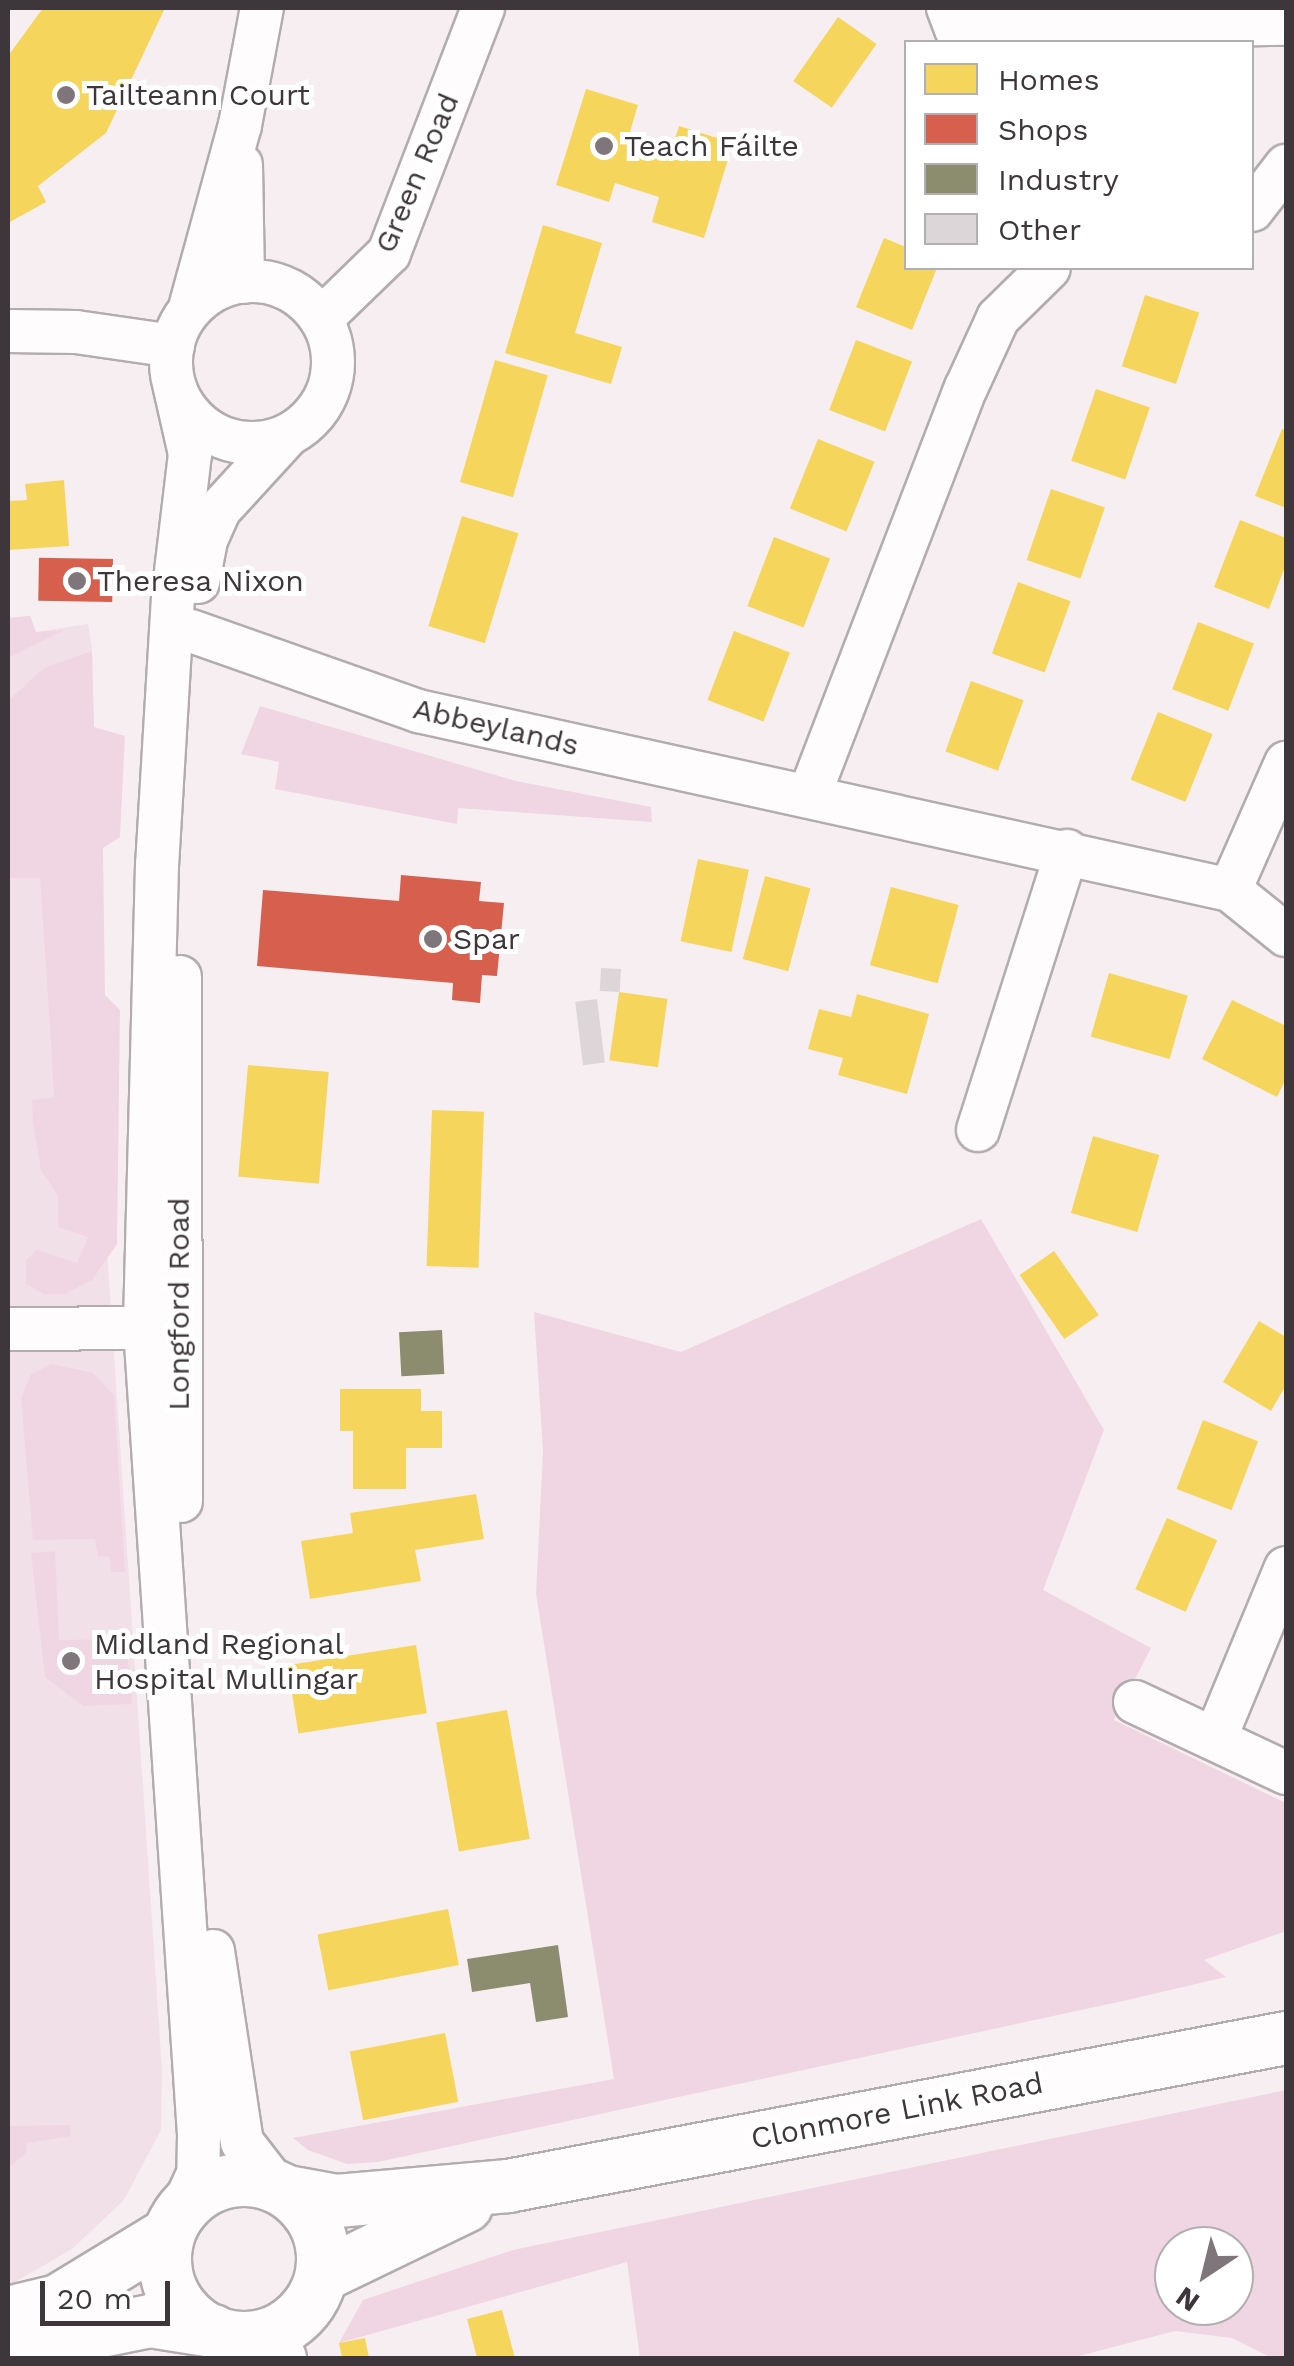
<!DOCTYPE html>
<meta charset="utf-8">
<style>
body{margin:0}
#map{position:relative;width:1294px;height:2366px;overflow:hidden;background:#f7eef2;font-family:"Work Sans",sans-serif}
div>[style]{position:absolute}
.built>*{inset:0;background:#f1e0e7}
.green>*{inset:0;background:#f0d6e3}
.homes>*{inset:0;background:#f6d55c;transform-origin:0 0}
.shops>*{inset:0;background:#d6604d;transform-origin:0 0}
.industry>*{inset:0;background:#8c8c6e;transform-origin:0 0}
.building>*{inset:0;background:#ddd6d9;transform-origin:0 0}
.roads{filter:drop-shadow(2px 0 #b3acaf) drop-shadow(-2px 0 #b3acaf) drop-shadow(0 2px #b3acaf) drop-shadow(0 -2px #b3acaf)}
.minor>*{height:42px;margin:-21px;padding:0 21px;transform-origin:21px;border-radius:21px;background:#fefcfd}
.minor>.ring{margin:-21px;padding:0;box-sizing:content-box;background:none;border:42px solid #fefcfd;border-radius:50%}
.major>*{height:52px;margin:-26px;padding:0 26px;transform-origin:26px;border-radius:26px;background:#fefcfd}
.major>.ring{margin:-26px;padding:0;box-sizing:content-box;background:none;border:52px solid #fefcfd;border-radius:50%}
.dots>*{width:28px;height:28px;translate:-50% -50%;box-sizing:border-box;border:5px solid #fff;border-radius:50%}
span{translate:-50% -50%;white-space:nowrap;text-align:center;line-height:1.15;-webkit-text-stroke:10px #fff;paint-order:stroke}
.poi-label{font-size:30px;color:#3d363a}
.left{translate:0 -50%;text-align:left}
.street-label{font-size:30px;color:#3d363a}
.frame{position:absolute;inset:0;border:10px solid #3d363a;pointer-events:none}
.legend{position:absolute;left:904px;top:40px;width:350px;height:230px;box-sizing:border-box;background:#fff;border:2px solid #b1afb0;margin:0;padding:12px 18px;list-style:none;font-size:30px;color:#3d363a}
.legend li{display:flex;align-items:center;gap:20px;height:50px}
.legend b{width:50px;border:2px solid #b1afb0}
.north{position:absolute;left:1154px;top:2226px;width:100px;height:100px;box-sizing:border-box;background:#fff;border:2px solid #b1afb0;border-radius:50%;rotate:215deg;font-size:28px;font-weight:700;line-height:40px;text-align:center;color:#3d363a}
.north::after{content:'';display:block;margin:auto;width:35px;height:45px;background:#7e767a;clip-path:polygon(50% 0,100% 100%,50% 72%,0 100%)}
.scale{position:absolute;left:40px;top:2281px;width:130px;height:45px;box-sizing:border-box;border:5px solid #3d363a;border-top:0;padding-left:12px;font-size:30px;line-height:35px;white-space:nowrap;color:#3d363a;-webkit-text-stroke:8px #fff;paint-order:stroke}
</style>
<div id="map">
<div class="built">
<i style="clip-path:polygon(30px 616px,36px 632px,88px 624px,92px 651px,107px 1251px,162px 2070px,161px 2130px,124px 2200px,72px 2249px,8px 2286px,8px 618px)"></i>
</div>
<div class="green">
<i style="clip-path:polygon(30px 616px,36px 632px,65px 630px,8px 658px,8px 618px)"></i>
<i style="clip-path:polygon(92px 651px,94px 727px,125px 736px,120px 837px,103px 848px,105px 995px,120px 1010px,117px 1244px,92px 1280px,65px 1294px,44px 1294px,26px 1284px,26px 1260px,37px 1250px,77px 1263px,88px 1237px,58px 1227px,58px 1196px,41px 1170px,33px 1123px,32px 1100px,54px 1097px,51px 1043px,40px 878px,10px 878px,8px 701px,44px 668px)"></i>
<i style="clip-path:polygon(260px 706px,516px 781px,651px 807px,652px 822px,458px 808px,457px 824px,275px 789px,279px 762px,241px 754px)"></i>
<i style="clip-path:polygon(981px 1219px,1104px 1430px,1043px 1590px,1151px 1648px,1114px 1720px,1286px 1803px,1286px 1931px,1204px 1960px,1226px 1977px,1123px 2001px,378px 2162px,347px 2164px,308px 2150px,293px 2138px,614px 2079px,536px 1594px,543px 1451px,534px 1312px,681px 1352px)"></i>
<i style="clip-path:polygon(52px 1364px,93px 1373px,114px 1395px,125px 1572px,111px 1572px,110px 1557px,98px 1556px,95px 1539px,33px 1540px,21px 1399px,31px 1374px)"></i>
<i style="clip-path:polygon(55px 1551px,59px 1640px,126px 1639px,132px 1704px,83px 1706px,45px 1677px,31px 1553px)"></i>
<i style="clip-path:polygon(evenodd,1286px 2090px,1286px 2358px,1272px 2358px,1232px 2338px,1175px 2331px,1071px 2358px,640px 2358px,627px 2262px,339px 2343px,363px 2300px,513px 2250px,1286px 2090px,1174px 2246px,1234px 2246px,1234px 2306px,1174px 2306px,1174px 2246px)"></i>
<i style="clip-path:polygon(70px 2125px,71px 2136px,27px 2143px,26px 2153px,8px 2168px,8px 2126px)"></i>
</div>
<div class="homes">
<i style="clip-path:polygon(43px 8px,165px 8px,106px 133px,38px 186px,46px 202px,8px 223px,8px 56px)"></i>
<i style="left:838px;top:17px;width:47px;height:78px;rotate:35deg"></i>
<i style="clip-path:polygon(586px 89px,638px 105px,627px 142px,670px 155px,679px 126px,733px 143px,704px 238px,652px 222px,659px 197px,615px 183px,609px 202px,556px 185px)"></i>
<i style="clip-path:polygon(543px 225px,602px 243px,575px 333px,622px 347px,611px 384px,505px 353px)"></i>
<i style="clip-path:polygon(884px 238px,906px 247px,906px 268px,937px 268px,912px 330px,856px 307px)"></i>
<i style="left:1145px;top:295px;width:57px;height:75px;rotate:18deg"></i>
<i style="left:856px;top:340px;width:60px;height:75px;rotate:21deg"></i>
<i style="left:495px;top:360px;width:55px;height:127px;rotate:16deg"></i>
<i style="left:1096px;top:389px;width:57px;height:76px;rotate:19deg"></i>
<i style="clip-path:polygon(1282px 429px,1286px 430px,1286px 508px,1255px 496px)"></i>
<i style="left:818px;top:439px;width:61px;height:75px;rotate:22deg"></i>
<i style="clip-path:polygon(64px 480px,69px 546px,8px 550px,8px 501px,27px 500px,25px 484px)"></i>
<i style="left:1051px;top:489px;width:57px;height:75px;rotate:19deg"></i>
<i style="left:462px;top:516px;width:59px;height:115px;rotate:17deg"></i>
<i style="clip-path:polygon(1240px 520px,1286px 538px,1286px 564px,1269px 609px,1214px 587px)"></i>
<i style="left:774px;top:537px;width:60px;height:74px;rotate:21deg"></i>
<i style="left:1018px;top:582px;width:56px;height:76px;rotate:20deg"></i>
<i style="left:1198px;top:622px;width:60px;height:72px;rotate:21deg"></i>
<i style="left:734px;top:631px;width:60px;height:74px;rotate:21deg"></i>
<i style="left:971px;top:681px;width:56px;height:75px;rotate:20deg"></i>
<i style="left:1158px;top:712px;width:59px;height:73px;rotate:22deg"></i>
<i style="left:698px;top:859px;width:52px;height:84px;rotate:12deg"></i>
<i style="left:765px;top:876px;width:47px;height:86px;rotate:15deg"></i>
<i style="left:891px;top:887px;width:70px;height:81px;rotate:15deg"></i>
<i style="left:1109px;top:973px;width:82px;height:66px;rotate:16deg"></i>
<i style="left:619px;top:992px;width:49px;height:69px;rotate:8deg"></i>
<i style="clip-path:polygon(857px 994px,929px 1014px,907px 1094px,838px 1075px,843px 1058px,808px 1049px,819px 1009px,851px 1017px)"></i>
<i style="clip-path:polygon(1232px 1000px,1286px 1026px,1286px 1078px,1277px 1097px,1202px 1059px)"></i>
<i style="left:248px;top:1065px;width:81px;height:112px;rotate:5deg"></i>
<i style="left:432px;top:1110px;width:52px;height:156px;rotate:2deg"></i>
<i style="left:1093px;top:1136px;width:69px;height:80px;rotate:16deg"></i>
<i style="left:1054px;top:1251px;width:78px;height:42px;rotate:55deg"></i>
<i style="clip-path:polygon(1259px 1321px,1286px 1337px,1286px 1385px,1271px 1411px,1223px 1382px)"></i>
<i style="clip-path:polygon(340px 1389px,421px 1389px,421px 1411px,442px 1411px,442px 1448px,406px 1448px,406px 1489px,353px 1489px,353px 1431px,340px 1431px)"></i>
<i style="left:1203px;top:1420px;width:59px;height:74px;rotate:21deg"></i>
<i style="clip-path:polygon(476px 1494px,484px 1539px,415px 1550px,421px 1581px,310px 1599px,301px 1541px,353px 1533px,350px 1513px)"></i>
<i style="left:1167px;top:1518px;width:55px;height:78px;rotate:24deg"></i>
<i style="left:416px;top:1645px;width:69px;height:130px;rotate:81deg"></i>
<i style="left:507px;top:1710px;width:131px;height:72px;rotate:80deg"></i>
<i style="left:448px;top:1909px;width:57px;height:133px;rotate:79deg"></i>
<i style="left:445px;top:2033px;width:70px;height:97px;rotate:79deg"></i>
<i style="clip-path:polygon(502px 2310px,515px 2358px,477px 2358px,467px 2319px)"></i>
<i style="clip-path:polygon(365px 2338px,369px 2358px,342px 2358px,339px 2343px)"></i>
</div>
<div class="shops">
<i style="left:113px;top:559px;width:43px;height:74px;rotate:91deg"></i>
<i style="clip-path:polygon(401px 875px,481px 882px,479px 901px,504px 903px,497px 976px,482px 975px,480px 1003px,452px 1000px,453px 983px,257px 966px,263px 890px,399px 901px)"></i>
</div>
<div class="industry">
<i style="left:442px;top:1330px;width:44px;height:43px;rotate:87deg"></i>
<i style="clip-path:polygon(558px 1945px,568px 2017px,536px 2022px,530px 1983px,472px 1992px,467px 1959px)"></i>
</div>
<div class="building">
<i style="left:601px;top:968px;width:20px;height:23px;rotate:3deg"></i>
<i style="left:597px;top:999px;width:64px;height:22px;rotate:83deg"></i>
</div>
<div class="roads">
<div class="minor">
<i style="left:948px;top:8px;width:22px;rotate:69deg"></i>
<i style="left:956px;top:29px;width:330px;rotate:-0.9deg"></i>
<i style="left:241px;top:165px;width:117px;rotate:89deg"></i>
<i style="left:1252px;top:210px;width:56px;rotate:-52.3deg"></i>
<i class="ring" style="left:171px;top:281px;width:120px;height:120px"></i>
<i style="left:191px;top:304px;width:186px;rotate:-74.7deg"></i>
<i style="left:240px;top:125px;width:119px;rotate:-79.4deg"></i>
<i style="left:321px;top:319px;width:95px;rotate:-44.1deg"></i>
<i style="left:389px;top:253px;width:262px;rotate:-69deg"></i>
<i style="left:8px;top:331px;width:68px;rotate:0.8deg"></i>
<i style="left:76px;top:332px;width:98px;rotate:8.2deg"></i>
<i style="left:175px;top:388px;width:68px;rotate:77.2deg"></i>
<i style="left:190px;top:454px;width:144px;rotate:96.8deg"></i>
<i style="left:173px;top:597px;width:268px;rotate:93.4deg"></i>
<i style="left:157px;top:865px;width:463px;rotate:91.5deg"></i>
<i style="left:145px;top:1328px;width:809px;rotate:86.17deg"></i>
<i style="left:199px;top:2135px;width:39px;rotate:91deg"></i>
<i style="left:198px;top:2174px;width:43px;rotate:114.8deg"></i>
<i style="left:198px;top:582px;width:43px;rotate:-79.2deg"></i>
<i style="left:206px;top:540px;width:34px;rotate:-66deg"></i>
<i style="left:220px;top:509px;width:98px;rotate:-47.5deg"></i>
<i style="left:191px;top:631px;width:241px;rotate:19.4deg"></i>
<i style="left:418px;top:711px;width:831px;rotate:12.43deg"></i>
<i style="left:1230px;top:890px;width:139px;rotate:-66.2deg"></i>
<i style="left:809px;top:796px;width:437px;rotate:-69deg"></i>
<i style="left:966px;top:388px;width:77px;rotate:-65.4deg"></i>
<i style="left:998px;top:318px;width:71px;rotate:-44.4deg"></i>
<i style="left:1230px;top:890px;width:72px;rotate:38.8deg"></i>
<i style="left:180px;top:977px;width:524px;rotate:89.89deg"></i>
<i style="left:978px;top:1130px;width:293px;rotate:-72.3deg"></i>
<i style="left:8px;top:1329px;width:137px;rotate:-0.4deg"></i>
<i style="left:1135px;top:1702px;width:167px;rotate:25.2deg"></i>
<i style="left:1215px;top:1739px;width:185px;rotate:-67.5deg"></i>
<i style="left:213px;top:1951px;width:193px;rotate:81.4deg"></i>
<i style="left:242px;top:2142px;width:56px;rotate:52.3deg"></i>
<i style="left:275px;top:2333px;width:27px;rotate:68deg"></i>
</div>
<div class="major">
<i class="ring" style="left:165px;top:2180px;width:106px;height:106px"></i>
<i style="left:288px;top:2192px;width:50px;rotate:10.4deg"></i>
<i style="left:337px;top:2201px;width:172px;rotate:-5deg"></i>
<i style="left:508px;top:2186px;width:792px;rotate:-10.77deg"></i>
<i style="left:323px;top:2275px;width:159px;rotate:-25.8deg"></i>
<i style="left:8px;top:2313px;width:51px;rotate:-13.5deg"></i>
<i style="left:58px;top:2301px;width:129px;rotate:-31.3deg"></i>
<i style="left:8px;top:2350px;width:145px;rotate:-11.5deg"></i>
<i style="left:150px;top:2321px;width:64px;rotate:9deg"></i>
</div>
</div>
<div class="dots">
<i style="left:66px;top:95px;background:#7e767a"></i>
<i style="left:604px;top:146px;background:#7e767a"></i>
<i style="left:77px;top:581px;background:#7e767a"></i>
<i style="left:433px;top:939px;background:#7e767a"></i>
<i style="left:71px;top:1661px;background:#7e767a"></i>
</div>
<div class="poi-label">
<span class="left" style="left:86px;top:95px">Tailteann Court</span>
<span class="left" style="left:624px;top:146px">Teach Fáilte</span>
<span class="left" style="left:97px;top:581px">Theresa Nixon</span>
<span class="left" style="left:453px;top:939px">Spar</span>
<span class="left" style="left:94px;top:1661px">Midland Regional<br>Hospital Mullingar</span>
</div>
<div class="street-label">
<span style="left:417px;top:173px;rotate:-67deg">Green Road</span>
<span style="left:496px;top:727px;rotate:13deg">Abbeylands</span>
<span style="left:179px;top:1304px;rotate:-90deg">Longford Road</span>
<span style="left:897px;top:2111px;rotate:-11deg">Clonmore Link Road</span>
</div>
<div class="frame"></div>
<ul class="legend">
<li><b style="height:28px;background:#f6d55c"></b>Homes</li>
<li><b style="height:28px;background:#d6604d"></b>Shops</li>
<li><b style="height:28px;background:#8c8c6e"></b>Industry</li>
<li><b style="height:28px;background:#ddd6d9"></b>Other</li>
</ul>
<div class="north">N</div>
<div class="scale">20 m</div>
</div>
